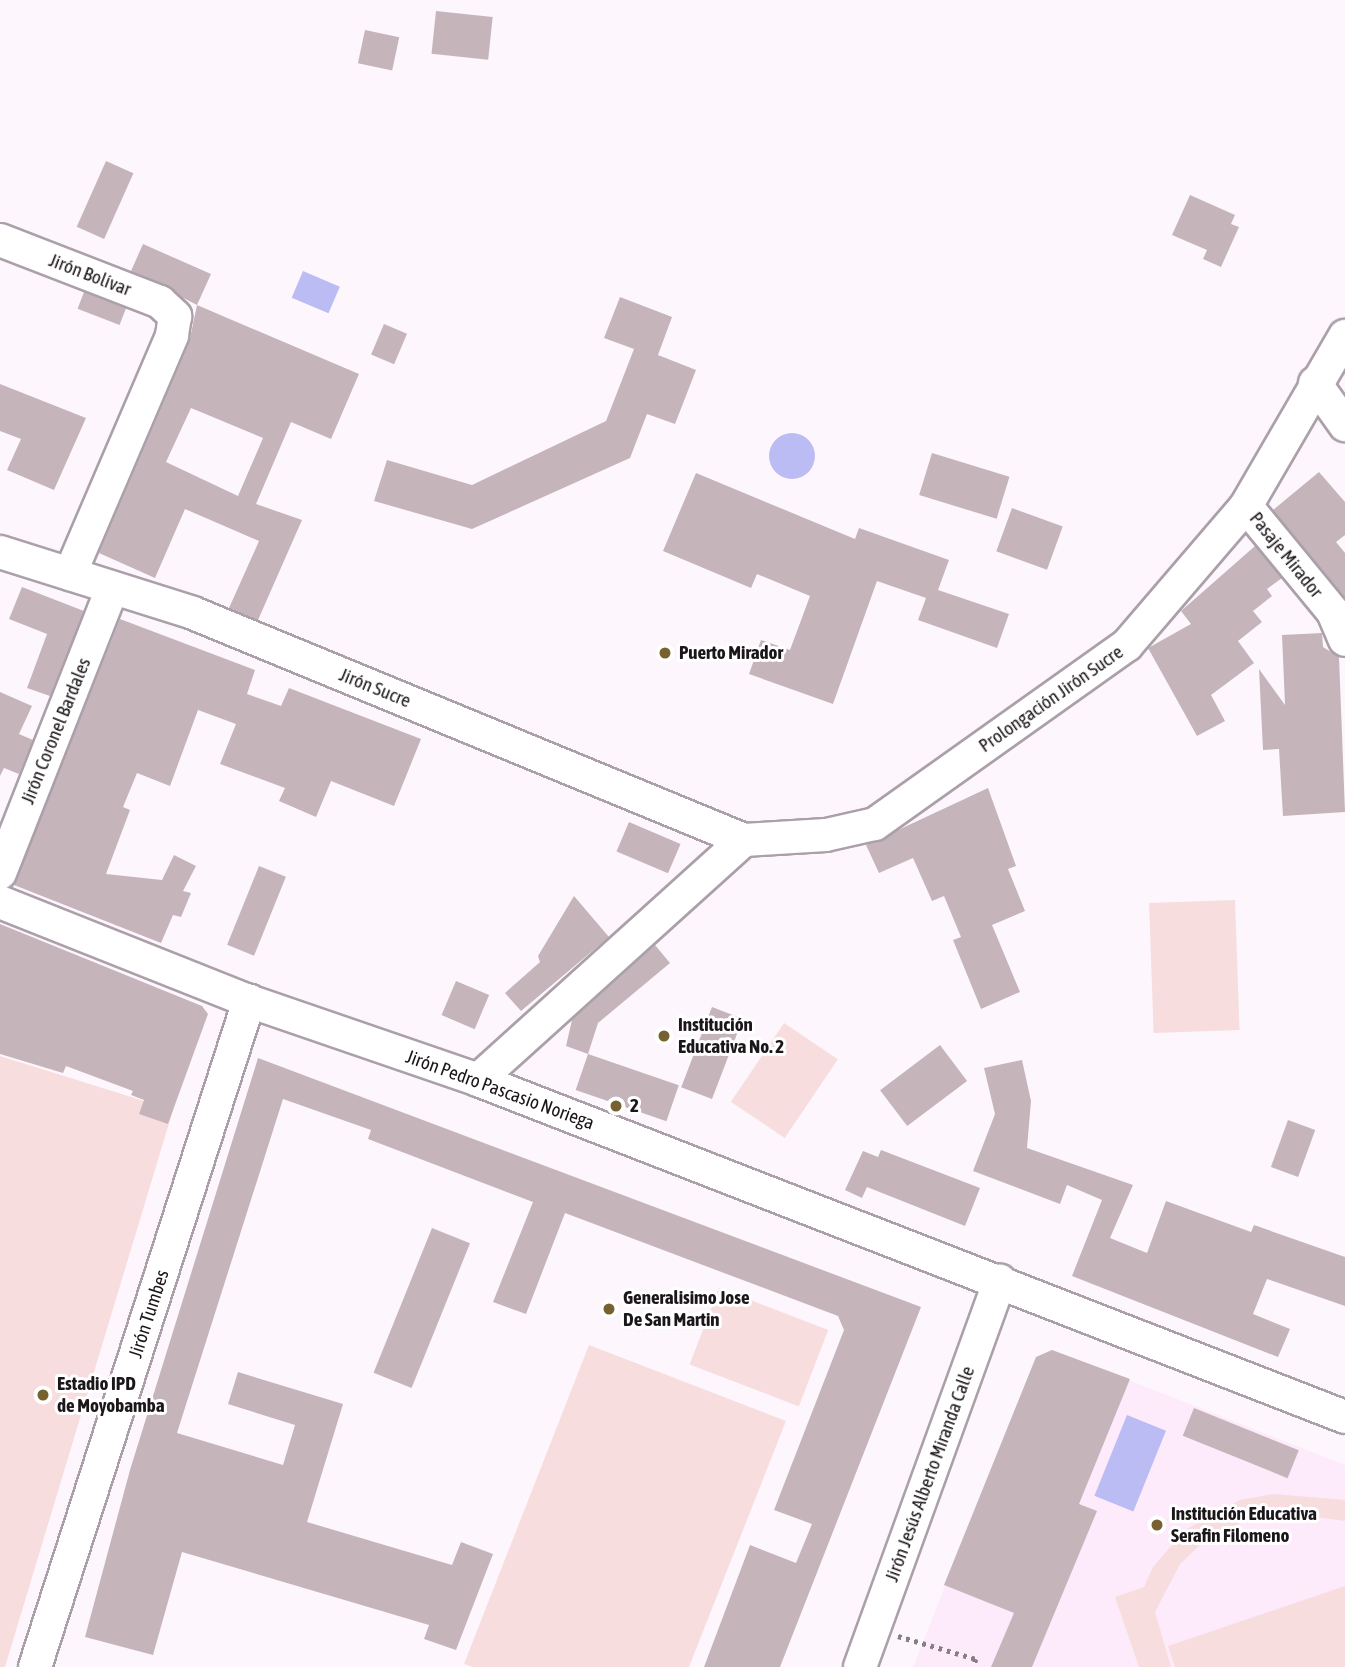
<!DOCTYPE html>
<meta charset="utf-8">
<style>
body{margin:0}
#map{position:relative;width:1345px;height:1667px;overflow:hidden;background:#fef6fd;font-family:"Asap Condensed",sans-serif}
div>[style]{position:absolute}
.built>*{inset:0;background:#fdeafb}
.green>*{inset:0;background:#f7ddde;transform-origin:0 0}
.water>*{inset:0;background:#bbbcf4;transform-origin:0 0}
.round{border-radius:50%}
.building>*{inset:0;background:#c5b5bb;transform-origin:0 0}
.path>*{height:4.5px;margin-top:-2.25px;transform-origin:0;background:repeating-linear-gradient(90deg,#857e84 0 3.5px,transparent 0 8.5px)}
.roads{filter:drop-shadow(2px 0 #aba0aa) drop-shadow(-2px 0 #aba0aa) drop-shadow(0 2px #aba0aa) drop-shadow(0 -2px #aba0aa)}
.minor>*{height:32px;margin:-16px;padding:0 16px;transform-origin:16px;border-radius:16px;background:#fff}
.dots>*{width:19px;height:19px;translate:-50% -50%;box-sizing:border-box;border:4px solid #fff;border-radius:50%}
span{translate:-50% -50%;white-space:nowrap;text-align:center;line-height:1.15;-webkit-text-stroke:6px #fff;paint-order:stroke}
.street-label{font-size:19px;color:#1b161a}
.poi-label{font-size:19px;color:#1b161a;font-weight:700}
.left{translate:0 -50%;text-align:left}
</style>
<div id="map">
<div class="built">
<i style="clip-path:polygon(1052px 1350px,1345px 1465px,1345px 1667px,913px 1667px,1036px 1357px)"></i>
</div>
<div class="green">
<i style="left:1235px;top:900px;width:130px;height:86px;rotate:88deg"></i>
<i style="left:784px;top:1023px;width:65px;height:95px;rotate:34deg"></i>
<i style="clip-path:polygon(0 1056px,173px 1110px,5px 1667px,0 1667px)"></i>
<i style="left:719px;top:1288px;width:117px;height:82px;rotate:21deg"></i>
<i style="clip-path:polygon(589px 1345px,786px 1421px,689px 1667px,473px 1667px,464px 1664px)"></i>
<i style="clip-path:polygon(1273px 1494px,1345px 1500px,1345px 1521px,1277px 1512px,1248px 1519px,1201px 1544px,1180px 1564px,1155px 1612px,1171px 1667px,1139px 1667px,1115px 1597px,1144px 1587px,1153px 1567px,1185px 1530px,1240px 1500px)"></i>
<i style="clip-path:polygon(1345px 1586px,1345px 1667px,1175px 1667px,1168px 1646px)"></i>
</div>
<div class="water">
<i style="left:303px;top:271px;width:40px;height:29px;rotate:23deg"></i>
<i class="round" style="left:769px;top:433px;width:46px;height:46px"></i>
<i style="left:1127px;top:1415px;width:42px;height:87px;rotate:22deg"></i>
</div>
<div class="building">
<i style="left:436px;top:11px;width:57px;height:43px;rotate:6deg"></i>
<i style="left:365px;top:30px;width:35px;height:34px;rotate:12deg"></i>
<i style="left:106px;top:161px;width:30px;height:72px;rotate:24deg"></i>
<i style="clip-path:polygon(1190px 195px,1235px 215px,1231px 224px,1239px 227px,1221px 267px,1203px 259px,1207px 250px,1172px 235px)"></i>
<i style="clip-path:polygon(evenodd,143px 244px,211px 274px,197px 305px,359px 374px,331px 439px,291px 422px,256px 504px,302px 520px,258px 620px,229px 608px,259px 541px,185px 509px,155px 578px,99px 553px,189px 343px,197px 305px,131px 271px,143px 244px,191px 408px,263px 438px,238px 496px,166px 462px,191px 408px)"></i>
<i style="left:84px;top:292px;width:45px;height:18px;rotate:21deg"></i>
<i style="clip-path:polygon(620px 297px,672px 317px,658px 355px,696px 370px,675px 424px,647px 414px,630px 458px,472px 529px,374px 501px,387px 460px,472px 485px,606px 421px,634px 349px,604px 338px)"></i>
<i style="left:384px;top:324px;width:25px;height:33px;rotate:23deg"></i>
<i style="clip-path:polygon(0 384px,86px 418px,54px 490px,7px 470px,21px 439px,0 431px)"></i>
<i style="left:932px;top:453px;width:81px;height:44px;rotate:17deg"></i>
<i style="clip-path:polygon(1319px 472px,1345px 502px,1345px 535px,1336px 542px,1345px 553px,1345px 598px,1273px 510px)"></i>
<i style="clip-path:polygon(696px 473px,855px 539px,859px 528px,949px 560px,938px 590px,1009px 614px,997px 648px,918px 620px,926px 598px,877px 581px,833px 704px,749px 674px,761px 640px,790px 650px,810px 596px,757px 574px,751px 588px,663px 551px)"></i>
<i style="left:1012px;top:508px;width:54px;height:46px;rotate:20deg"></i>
<i style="clip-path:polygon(1255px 546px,1282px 578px,1267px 589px,1272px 596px,1253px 611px,1262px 622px,1238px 641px,1254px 663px,1211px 695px,1225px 721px,1197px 736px,1148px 648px,1191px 624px,1181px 611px)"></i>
<i style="clip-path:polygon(22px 587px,84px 611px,50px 696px,27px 688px,47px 634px,9px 619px)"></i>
<i style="clip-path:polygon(120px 619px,255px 670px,247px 694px,281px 706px,289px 688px,421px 739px,394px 806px,331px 781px,316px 817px,279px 801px,285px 788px,220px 764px,236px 724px,198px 710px,170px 786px,137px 773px,123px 807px,130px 810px,106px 874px,162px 880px,174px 855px,196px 866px,183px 891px,191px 893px,181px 917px,173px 915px,161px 943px,14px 885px)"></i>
<i style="clip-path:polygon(1322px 633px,1323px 647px,1339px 657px,1345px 812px,1283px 816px,1279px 749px,1263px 750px,1259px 669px,1285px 705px,1282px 635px)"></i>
<i style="clip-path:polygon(0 692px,32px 706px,19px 734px,33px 740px,19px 774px,4px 768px,0 776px)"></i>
<i style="clip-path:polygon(988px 788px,1016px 866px,1008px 869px,1025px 911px,992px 925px,1020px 992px,981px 1009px,953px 940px,961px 937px,944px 896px,932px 901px,913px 858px,879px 873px,866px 845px)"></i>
<i style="left:629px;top:822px;width:56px;height:32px;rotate:23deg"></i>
<i style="left:259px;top:866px;width:29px;height:85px;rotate:22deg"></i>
<i style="clip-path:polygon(574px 896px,609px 937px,521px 1011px,505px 993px,540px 962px,538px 956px)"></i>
<i style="clip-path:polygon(0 924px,202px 1006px,208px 1014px,168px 1124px,139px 1114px,144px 1100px,131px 1095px,133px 1091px,66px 1066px,63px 1073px,0 1054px)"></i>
<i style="clip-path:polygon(655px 945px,670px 963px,598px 1023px,588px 1054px,566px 1046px,572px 1020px)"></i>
<i style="left:456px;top:981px;width:36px;height:37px;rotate:23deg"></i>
<i style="left:712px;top:1007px;width:33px;height:86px;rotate:21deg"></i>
<i style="left:940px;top:1045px;width:45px;height:75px;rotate:53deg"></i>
<i style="left:588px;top:1054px;width:96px;height:38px;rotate:19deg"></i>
<i style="clip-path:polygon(258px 1058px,921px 1307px,780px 1667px,704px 1667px,750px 1545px,796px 1563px,812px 1524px,774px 1510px,844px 1330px,838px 1316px,565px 1213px,526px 1314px,493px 1302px,533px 1202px,368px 1139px,371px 1130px,283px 1099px,177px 1433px,283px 1465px,295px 1425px,228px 1404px,238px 1372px,343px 1404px,307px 1522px,452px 1565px,461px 1542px,493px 1554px,456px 1650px,424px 1639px,429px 1625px,182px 1552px,153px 1655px,85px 1637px,130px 1470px)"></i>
<i style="clip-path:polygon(1022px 1060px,1031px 1101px,1027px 1148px,1133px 1185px,1110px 1238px,1147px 1253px,1166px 1201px,1251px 1232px,1254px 1225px,1345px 1257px,1345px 1306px,1267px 1279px,1253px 1314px,1290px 1329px,1278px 1357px,1072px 1276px,1102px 1200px,1067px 1185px,1060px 1204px,973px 1171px,995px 1114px,984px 1068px)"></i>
<i style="left:1288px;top:1120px;width:29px;height:50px;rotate:20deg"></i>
<i style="clip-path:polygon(881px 1150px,980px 1188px,965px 1226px,867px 1187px,862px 1198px,845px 1190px,863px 1151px,878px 1157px)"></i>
<i style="left:432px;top:1228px;width:41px;height:156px;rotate:22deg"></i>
<i style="clip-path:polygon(1052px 1350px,1130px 1379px,1079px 1504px,1097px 1511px,1032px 1667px,991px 1667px,1014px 1613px,944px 1585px,1036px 1357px)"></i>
<i style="left:1194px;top:1408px;width:113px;height:30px;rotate:22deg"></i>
</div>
<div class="path">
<i style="left:898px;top:1636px;width:81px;rotate:16.4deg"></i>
<i style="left:976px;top:1659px;width:8px;rotate:104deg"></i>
</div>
<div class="roads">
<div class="minor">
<i style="left:0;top:240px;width:172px;rotate:21.2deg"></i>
<i style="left:160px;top:302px;width:21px;rotate:43deg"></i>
<i style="left:175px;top:316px;width:20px;rotate:99deg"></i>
<i style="left:172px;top:336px;width:259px;rotate:113.2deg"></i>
<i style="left:1315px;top:383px;width:52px;rotate:54.5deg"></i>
<i style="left:1246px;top:506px;width:137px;rotate:50.6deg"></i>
<i style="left:1333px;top:612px;width:30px;rotate:67deg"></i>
<i style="left:0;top:552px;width:202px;rotate:17.5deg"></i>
<i style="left:193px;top:613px;width:596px;rotate:22.39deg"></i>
<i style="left:744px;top:840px;width:82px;rotate:-3.5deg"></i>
<i style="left:826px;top:835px;width:50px;rotate:-12.7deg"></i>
<i style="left:875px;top:824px;width:309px;rotate:-35.4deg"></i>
<i style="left:1127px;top:645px;width:183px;rotate:-49.4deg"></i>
<i style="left:1246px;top:506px;width:197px;rotate:-59.8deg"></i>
<i style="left:0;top:873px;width:305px;rotate:-68.5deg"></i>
<i style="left:0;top:902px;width:268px;rotate:21.7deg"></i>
<i style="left:249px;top:1001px;width:242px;rotate:19deg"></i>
<i style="left:478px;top:1080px;width:930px;rotate:21.24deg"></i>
<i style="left:478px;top:1080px;width:358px;rotate:-42.1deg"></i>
<i style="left:35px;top:1667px;width:700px;rotate:-72.19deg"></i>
<i style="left:860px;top:1667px;width:411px;rotate:-70.1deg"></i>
</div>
</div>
<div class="dots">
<i style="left:665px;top:653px;background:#786131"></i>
<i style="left:664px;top:1036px;background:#786131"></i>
<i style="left:616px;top:1106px;background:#786131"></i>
<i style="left:609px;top:1309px;background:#786131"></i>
<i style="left:43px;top:1395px;background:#786131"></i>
<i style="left:1157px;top:1525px;background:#786131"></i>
</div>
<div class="street-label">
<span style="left:90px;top:275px;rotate:21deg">Jirón Bolívar</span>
<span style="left:1286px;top:555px;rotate:51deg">Pasaje Mirador</span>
<span style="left:375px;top:688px;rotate:22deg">Jirón Sucre</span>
<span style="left:1051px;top:699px;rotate:-35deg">Prolongación Jirón Sucre</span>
<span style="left:56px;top:731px;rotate:-68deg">Jirón Coronel Bardales</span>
<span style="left:500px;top:1090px;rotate:20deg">Jirón Pedro Pascasio Noriega</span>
<span style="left:149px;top:1314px;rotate:-72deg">Jirón Tumbes</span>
<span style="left:930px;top:1474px;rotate:-70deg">Jirón Jesús Alberto Miranda Calle</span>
</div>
<div class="poi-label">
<span class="left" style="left:679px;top:653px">Puerto Mirador</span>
<span class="left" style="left:678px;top:1036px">Institución<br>Educativa No. 2</span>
<span class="left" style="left:630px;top:1106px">2</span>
<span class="left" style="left:623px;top:1309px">Generalisimo Jose<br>De San Martin</span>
<span class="left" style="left:57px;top:1395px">Estadio IPD<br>de Moyobamba</span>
<span class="left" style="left:1171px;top:1525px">Institución Educativa<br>Serafin Filomeno</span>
</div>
</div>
